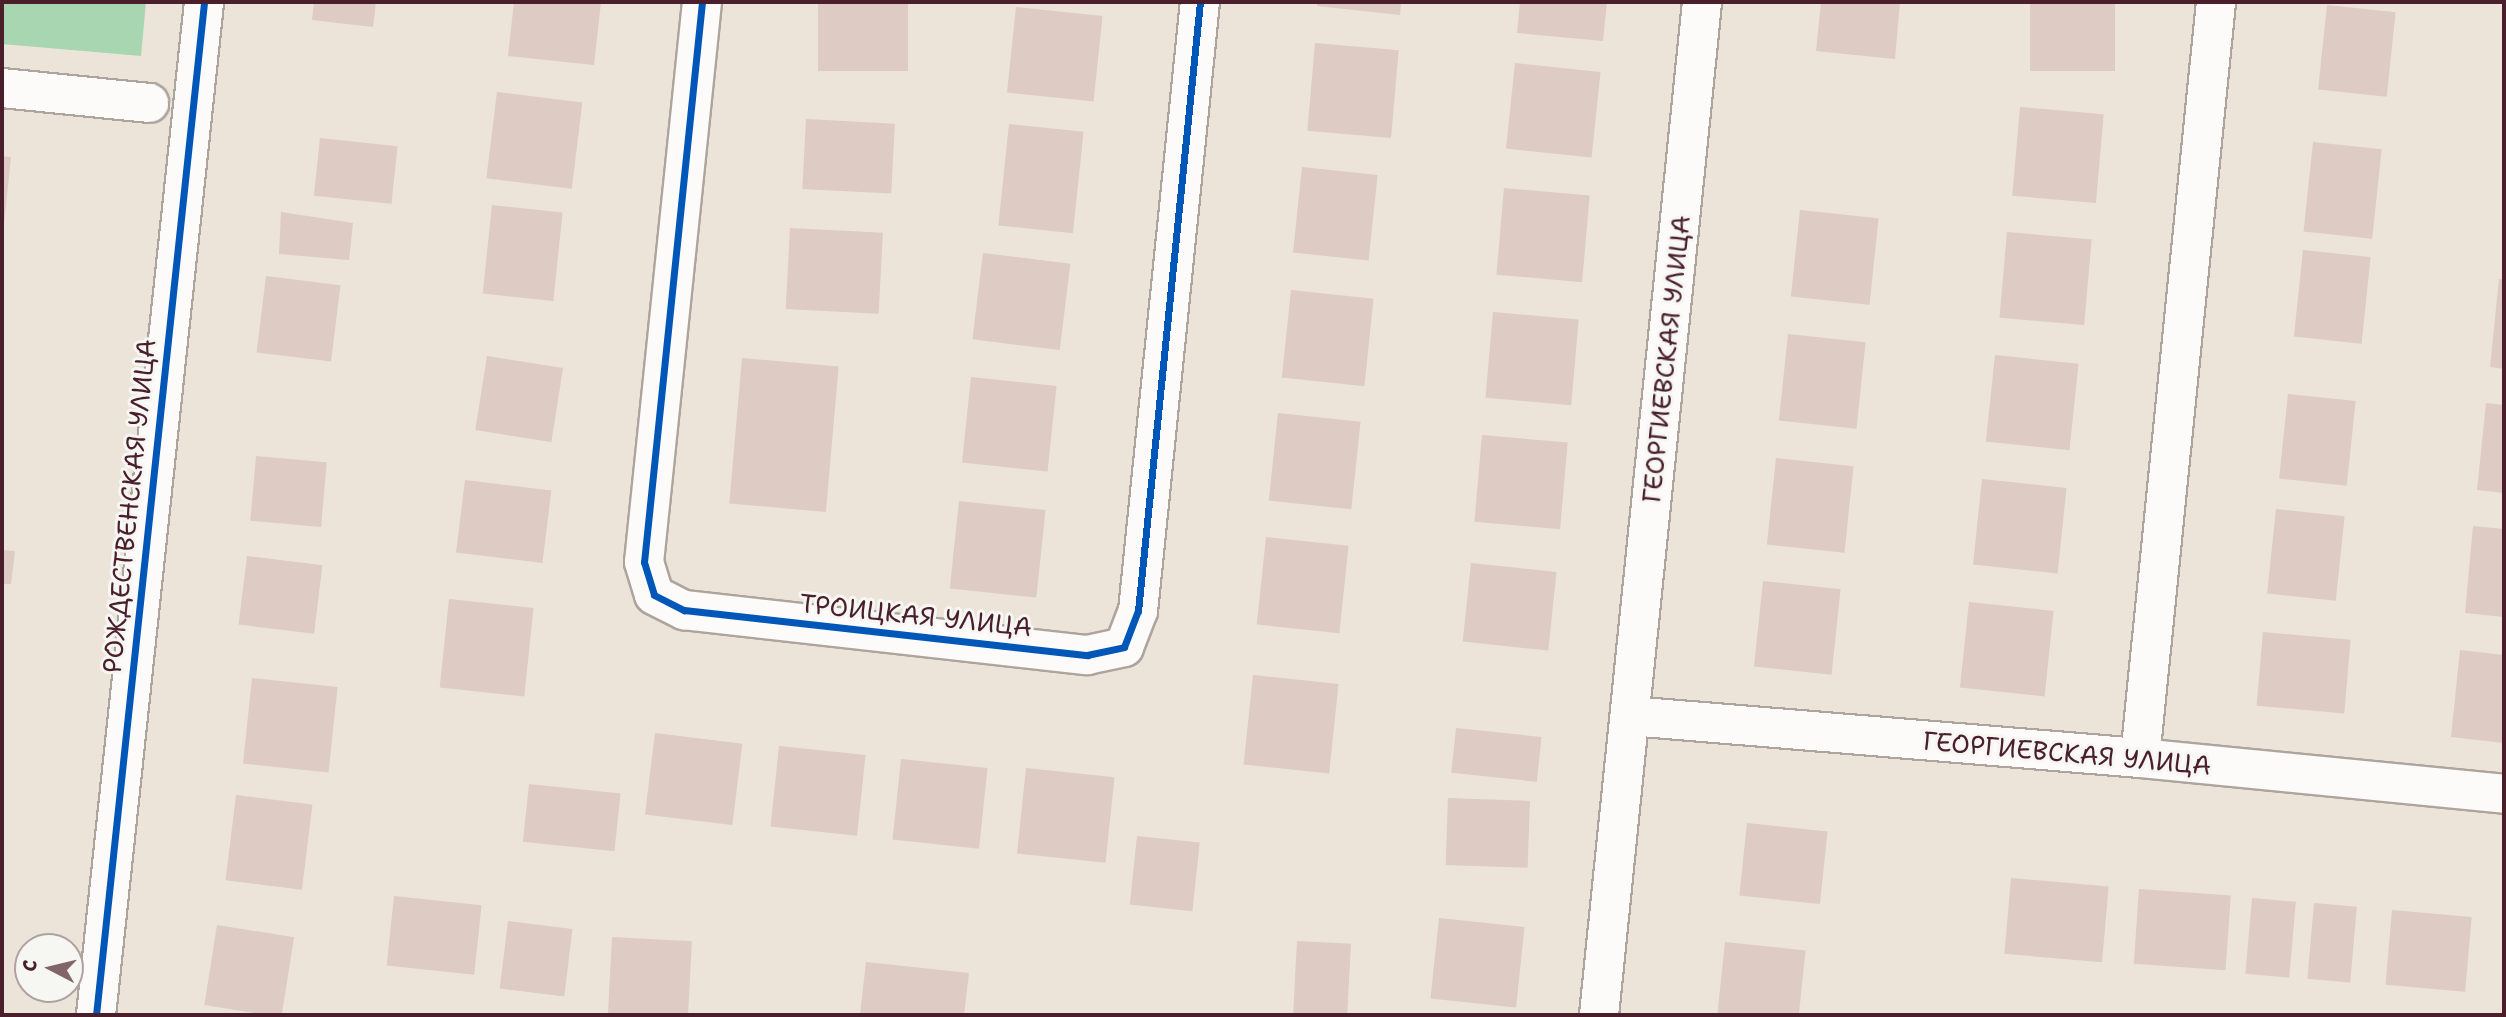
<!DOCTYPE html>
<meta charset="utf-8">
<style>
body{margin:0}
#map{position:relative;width:2506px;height:1017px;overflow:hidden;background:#ece4d8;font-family:"Shantell Sans",sans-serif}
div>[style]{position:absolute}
.green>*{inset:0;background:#a8d6b1}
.building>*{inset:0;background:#ddcbc4;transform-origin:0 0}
.roads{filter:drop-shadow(2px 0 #aea49e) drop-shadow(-2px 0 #aea49e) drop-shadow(0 2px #aea49e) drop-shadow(0 -2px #aea49e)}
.minor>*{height:38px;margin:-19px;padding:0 19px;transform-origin:19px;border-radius:19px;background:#fcfbf9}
.cycleway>*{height:7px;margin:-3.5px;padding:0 3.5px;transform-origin:3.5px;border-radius:3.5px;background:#0057b8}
span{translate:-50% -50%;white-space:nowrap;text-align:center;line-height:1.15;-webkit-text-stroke:6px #f6f6f2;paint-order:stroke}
.street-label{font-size:26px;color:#4a1f2b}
.frame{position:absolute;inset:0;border:4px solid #4a1f2b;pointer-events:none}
.north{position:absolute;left:14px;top:933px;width:70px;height:70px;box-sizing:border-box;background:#f6f6f2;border:2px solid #b1a0a2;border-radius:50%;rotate:277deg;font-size:19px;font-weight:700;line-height:28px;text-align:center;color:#4a1f2b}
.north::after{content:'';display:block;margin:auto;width:24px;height:32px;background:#836468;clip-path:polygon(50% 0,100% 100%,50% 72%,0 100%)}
</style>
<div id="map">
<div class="green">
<i style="clip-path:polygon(2px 2px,146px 2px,141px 56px,2px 44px)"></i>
</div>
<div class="building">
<i style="clip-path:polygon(314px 2px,376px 2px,373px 27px,312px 20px)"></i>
<i style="clip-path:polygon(514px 2px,601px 2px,594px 65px,508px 56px)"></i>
<i style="left:818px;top:2px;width:90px;height:69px"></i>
<i style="clip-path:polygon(1317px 2px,1401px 2px,1400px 15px,1317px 6px)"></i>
<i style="clip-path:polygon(1520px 2px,1607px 2px,1603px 41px,1517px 33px)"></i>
<i style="clip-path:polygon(1821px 2px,1900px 2px,1895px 59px,1816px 51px)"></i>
<i style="left:2030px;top:2px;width:85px;height:69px"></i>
<i style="left:2327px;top:5px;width:69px;height:85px;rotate:6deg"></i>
<i style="left:1016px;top:7px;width:87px;height:86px;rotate:6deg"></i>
<i style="left:1315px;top:43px;width:84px;height:88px;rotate:5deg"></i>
<i style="left:1515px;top:63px;width:86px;height:86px;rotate:6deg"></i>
<i style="left:497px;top:92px;width:86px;height:87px;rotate:7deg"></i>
<i style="left:2020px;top:107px;width:84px;height:89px;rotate:5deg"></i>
<i style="left:806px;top:119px;width:89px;height:70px;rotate:3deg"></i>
<i style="left:1009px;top:124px;width:75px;height:102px;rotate:6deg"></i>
<i style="left:320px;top:138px;width:78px;height:58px;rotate:6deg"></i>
<i style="left:2313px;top:142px;width:69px;height:90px;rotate:6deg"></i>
<i style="clip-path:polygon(2px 156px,11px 157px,4px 224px,2px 224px)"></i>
<i style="left:1302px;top:167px;width:76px;height:86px;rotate:6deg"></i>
<i style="left:1504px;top:188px;width:86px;height:87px;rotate:5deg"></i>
<i style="left:492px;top:205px;width:71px;height:89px;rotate:6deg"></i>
<i style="left:1800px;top:210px;width:79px;height:87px;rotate:6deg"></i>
<i style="clip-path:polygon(281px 212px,353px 223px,349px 260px,279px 254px)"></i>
<i style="left:790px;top:228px;width:93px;height:81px;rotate:3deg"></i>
<i style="left:2007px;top:232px;width:85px;height:86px;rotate:5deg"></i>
<i style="left:2303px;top:250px;width:68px;height:87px;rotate:6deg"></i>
<i style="left:983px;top:253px;width:88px;height:87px;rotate:7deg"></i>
<i style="left:266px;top:276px;width:75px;height:77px;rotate:7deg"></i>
<i style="clip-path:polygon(2499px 279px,2504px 280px,2504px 369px,2490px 367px)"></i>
<i style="left:1291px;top:290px;width:83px;height:88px;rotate:6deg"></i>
<i style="left:1493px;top:312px;width:86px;height:86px;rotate:5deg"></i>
<i style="left:1788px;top:334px;width:78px;height:87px;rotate:6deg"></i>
<i style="left:1995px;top:355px;width:84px;height:87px;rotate:6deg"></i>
<i style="left:487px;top:356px;width:77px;height:75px;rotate:9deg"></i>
<i style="left:742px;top:358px;width:97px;height:146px;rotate:5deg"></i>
<i style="left:971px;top:377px;width:86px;height:86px;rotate:6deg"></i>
<i style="left:2288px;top:394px;width:68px;height:85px;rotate:6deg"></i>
<i style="clip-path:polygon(2486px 403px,2504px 405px,2504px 493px,2477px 490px)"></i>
<i style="left:1278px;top:413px;width:83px;height:88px;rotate:6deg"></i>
<i style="left:1482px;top:435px;width:86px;height:87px;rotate:5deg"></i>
<i style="left:256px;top:456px;width:71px;height:65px;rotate:5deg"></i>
<i style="left:1776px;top:458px;width:78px;height:87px;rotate:6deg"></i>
<i style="left:1982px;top:479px;width:85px;height:86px;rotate:6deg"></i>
<i style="left:465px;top:480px;width:87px;height:73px;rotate:7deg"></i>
<i style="left:959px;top:501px;width:87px;height:88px;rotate:6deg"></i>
<i style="left:2276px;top:509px;width:69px;height:85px;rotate:6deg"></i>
<i style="clip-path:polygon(2473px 526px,2504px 529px,2504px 617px,2465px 613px)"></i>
<i style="left:1266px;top:537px;width:83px;height:88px;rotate:6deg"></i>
<i style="clip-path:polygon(2px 550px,15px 551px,11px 584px,2px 584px)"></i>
<i style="left:247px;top:556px;width:76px;height:69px;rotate:7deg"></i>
<i style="left:1471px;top:563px;width:86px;height:79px;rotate:6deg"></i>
<i style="left:1763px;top:581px;width:78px;height:86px;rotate:6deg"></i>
<i style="left:449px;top:599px;width:85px;height:89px;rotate:6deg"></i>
<i style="left:1969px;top:602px;width:85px;height:86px;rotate:6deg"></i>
<i style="left:2263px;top:632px;width:88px;height:74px;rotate:5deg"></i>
<i style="clip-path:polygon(2460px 650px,2504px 655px,2504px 743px,2451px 737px)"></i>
<i style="left:1253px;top:675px;width:86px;height:90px;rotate:6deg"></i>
<i style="left:252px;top:678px;width:86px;height:86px;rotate:6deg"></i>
<i style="left:1456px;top:728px;width:86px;height:45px;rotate:6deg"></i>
<i style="left:655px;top:733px;width:88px;height:82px;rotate:7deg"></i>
<i style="left:779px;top:746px;width:87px;height:81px;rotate:6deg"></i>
<i style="left:901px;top:759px;width:87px;height:81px;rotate:6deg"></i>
<i style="left:1026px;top:768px;width:89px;height:86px;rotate:6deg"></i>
<i style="left:529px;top:784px;width:92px;height:58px;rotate:6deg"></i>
<i style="left:236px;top:795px;width:77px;height:86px;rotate:7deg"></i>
<i style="left:1448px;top:798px;width:82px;height:67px;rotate:2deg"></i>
<i style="left:1747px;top:823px;width:81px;height:73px;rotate:6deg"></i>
<i style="left:1137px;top:836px;width:63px;height:69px;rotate:6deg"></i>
<i style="left:2011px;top:878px;width:98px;height:76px;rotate:5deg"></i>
<i style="left:2139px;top:889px;width:92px;height:75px;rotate:4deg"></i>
<i style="left:394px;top:896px;width:88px;height:70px;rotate:6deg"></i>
<i style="left:2252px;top:898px;width:44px;height:76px;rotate:5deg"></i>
<i style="left:2314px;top:903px;width:43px;height:76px;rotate:5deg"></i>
<i style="left:2392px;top:910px;width:80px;height:75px;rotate:5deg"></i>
<i style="left:1439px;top:918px;width:86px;height:81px;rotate:6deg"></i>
<i style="left:508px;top:921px;width:65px;height:68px;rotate:7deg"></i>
<i style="left:217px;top:925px;width:78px;height:81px;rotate:9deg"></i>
<i style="left:612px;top:937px;width:80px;height:78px;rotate:3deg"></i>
<i style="left:1297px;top:941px;width:54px;height:74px;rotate:3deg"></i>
<i style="left:1725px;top:942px;width:81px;height:73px;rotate:6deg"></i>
<i style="clip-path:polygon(866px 962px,969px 973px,964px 1015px,860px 1015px)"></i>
</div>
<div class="roads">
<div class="minor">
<i style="left:702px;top:2px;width:563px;rotate:95.91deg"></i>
<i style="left:644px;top:562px;width:34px;rotate:73deg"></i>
<i style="left:654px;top:595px;width:34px;rotate:27deg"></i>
<i style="left:684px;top:610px;width:406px;rotate:6.4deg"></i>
<i style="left:1087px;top:655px;width:38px;rotate:-12deg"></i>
<i style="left:1124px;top:647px;width:39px;rotate:-69deg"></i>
<i style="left:1138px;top:611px;width:612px;rotate:-84.19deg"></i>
<i style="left:2px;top:88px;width:148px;rotate:5.8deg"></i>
<i style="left:1630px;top:716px;width:512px;rotate:4.71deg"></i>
<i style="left:2140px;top:758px;width:366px;rotate:5.6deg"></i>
<i style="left:2140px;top:758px;width:760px;rotate:-84.26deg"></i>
<i style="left:96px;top:1015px;width:1019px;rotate:-83.91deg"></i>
<i style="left:1599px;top:1015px;width:1018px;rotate:-84.19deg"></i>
</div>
</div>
<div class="cycleway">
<i style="left:702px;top:2px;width:563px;rotate:95.91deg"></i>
<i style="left:644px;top:562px;width:34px;rotate:73deg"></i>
<i style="left:654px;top:595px;width:34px;rotate:27deg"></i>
<i style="left:684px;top:610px;width:406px;rotate:6.4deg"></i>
<i style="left:1087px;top:655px;width:38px;rotate:-12deg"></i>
<i style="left:1124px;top:647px;width:39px;rotate:-69deg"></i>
<i style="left:1138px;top:611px;width:612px;rotate:-84.19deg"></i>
<i style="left:96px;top:1015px;width:1019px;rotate:-83.91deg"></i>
</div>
<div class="street-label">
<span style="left:1666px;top:359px;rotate:-84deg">ГЕОРГИЕВСКАЯ УЛИЦА</span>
<span style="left:129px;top:506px;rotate:-84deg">РОЖДЕСТВЕНСКАЯ УЛИЦА</span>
<span style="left:916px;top:615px;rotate:6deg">ТРОИЦКАЯ УЛИЦА</span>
<span style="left:2067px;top:753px;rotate:5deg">ГЕОРГИЕВСКАЯ УЛИЦА</span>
</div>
<div class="frame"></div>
<div class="north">С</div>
</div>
